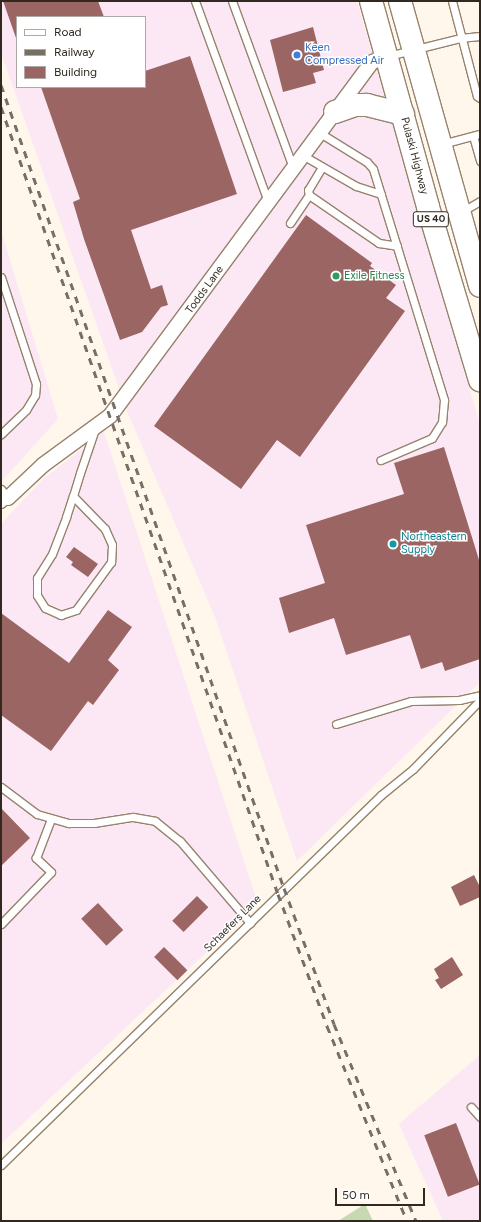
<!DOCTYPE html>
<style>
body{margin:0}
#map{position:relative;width:481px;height:1222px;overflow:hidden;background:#fff6ec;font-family:Figtree,sans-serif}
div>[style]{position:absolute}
.industrial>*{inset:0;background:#fce7f5}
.green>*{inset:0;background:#c7d9b3}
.building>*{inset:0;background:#9a6562;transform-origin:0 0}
.roads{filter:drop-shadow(1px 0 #96836c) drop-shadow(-1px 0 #96836c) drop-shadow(0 1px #96836c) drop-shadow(0 -1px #96836c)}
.lane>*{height:7px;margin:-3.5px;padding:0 3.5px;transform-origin:3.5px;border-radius:3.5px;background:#fff}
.street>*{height:14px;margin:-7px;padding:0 7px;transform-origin:7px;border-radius:7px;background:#fff}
.highway>*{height:22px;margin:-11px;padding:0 11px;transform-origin:11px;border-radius:11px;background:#fff}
.rail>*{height:3px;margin-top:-1.5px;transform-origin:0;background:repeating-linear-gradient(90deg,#776e64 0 7px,transparent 0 14px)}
.dots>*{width:11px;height:11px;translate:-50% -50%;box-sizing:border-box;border:2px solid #fff;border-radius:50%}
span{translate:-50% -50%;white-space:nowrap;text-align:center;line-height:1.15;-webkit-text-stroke:3px #fff;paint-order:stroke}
.shield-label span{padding:1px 3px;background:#fff;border:1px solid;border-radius:3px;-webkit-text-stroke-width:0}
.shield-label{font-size:10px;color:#31291f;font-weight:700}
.shop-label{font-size:11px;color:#366cbe}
.left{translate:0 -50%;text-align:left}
.street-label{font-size:11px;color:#31291f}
.leisure-label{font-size:11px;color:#27864d}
.culture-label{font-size:11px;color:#0d838f}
.frame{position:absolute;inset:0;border:2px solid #31291f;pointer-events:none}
.legend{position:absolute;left:16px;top:16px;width:130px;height:72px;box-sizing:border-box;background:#fff;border:1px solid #ada9a5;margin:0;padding:5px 7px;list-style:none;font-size:12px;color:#31291f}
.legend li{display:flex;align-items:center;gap:8px;height:20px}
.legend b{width:20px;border:1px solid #ada9a5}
.scale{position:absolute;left:335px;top:1188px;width:90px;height:18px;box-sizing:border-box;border:2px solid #31291f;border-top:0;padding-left:5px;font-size:12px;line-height:14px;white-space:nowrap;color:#31291f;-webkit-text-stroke:3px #fff;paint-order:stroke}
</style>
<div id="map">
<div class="industrial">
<i style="clip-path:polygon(evenodd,1px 1px,357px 1px,480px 425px,480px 682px,297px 861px,215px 617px,127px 411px,1px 53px,1px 1px,17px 17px,145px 17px,145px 87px,17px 87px,17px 17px)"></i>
<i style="clip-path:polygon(1px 230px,58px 419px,1px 482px)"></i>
<i style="clip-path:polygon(104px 432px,258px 904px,1px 1144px,1px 524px,43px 479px)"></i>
<i style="clip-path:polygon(480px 1055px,480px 1221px,443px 1221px,399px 1124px)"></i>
</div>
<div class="green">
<i style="clip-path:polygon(365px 1204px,373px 1221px,338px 1221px)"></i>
</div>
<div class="building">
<i style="clip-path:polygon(3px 1px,98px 1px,104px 17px,17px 17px,16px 38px)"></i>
<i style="clip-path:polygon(313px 27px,324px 70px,313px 73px,316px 83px,283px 92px,270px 40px)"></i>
<i style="clip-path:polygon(190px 56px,237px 194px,131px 230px,151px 289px,162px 285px,168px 305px,161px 307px,142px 332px,120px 340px,84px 239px,73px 202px,80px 199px,41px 87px,145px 87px,145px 71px)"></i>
<i style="clip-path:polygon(306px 215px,372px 263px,370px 266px,396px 285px,386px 298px,405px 311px,300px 457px,277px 440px,241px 489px,154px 426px)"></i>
<i style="clip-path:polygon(444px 447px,480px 563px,480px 659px,445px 671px,442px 662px,421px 669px,410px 635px,346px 655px,334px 618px,289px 633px,279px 598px,325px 583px,306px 525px,404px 494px,394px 463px)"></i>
<i style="clip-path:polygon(74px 547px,98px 564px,88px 577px,71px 565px,73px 562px,66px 557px)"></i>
<i style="clip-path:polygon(108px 610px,132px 627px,108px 660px,119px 670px,93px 705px,88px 701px,51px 751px,1px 715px,1px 613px,69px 663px)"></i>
<i style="clip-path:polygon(1px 808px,30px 838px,1px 866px)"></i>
<i style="clip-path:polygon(474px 875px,480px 887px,480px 897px,460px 906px,451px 887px)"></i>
<i style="left:197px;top:896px;width:16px;height:35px;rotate:45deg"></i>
<i style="left:98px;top:903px;width:37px;height:23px;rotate:47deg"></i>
<i style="left:164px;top:947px;width:33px;height:14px;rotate:45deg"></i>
<i style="clip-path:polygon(452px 957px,463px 975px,441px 989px,435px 980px,439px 978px,434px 969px)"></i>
<i style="left:456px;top:1123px;width:66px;height:34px;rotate:69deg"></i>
</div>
<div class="roads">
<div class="lane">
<i style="left:195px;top:1px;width:214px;rotate:70deg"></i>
<i style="left:232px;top:1px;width:180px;rotate:69.9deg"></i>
<i style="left:452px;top:1px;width:98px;rotate:75.3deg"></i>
<i style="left:477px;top:96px;width:4px;rotate:34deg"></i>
<i style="left:388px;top:56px;width:74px;rotate:-14deg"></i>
<i style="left:460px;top:38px;width:20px;rotate:-6deg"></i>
<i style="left:320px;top:133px;width:55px;rotate:31.7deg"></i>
<i style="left:367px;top:162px;width:9px;rotate:49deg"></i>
<i style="left:373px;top:169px;width:242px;rotate:72.9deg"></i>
<i style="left:444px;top:400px;width:22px;rotate:95deg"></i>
<i style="left:442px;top:422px;width:19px;rotate:122deg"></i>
<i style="left:432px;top:438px;width:56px;rotate:156.7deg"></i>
<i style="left:473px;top:136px;width:26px;rotate:74deg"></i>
<i style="left:442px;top:144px;width:39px;rotate:-15deg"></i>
<i style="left:304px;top:156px;width:60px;rotate:30deg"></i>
<i style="left:356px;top:186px;width:26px;rotate:18deg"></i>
<i style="left:322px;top:167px;width:27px;rotate:121deg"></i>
<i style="left:308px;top:190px;width:5px;rotate:79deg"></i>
<i style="left:309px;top:195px;width:85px;rotate:34.4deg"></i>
<i style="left:379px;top:243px;width:18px;rotate:9deg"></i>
<i style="left:461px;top:212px;width:22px;rotate:-30deg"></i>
<i style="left:290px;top:223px;width:34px;rotate:-56deg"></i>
<i style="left:1px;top:277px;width:113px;rotate:71.9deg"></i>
<i style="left:36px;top:384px;width:11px;rotate:95deg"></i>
<i style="left:35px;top:395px;width:17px;rotate:121deg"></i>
<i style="left:26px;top:410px;width:35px;rotate:136deg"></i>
<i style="left:1px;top:489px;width:11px;rotate:52deg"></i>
<i style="left:8px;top:498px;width:9px;rotate:139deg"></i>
<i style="left:73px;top:496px;width:46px;rotate:45.9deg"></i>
<i style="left:105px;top:529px;width:17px;rotate:66deg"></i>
<i style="left:112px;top:545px;width:17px;rotate:93deg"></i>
<i style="left:111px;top:562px;width:59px;rotate:126.1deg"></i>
<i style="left:76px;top:610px;width:16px;rotate:162deg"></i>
<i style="left:61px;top:615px;width:17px;rotate:-156deg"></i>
<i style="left:45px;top:608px;width:15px;rotate:-122deg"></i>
<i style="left:37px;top:595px;width:17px;rotate:-90deg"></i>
<i style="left:37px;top:578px;width:28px;rotate:-58deg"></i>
<i style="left:52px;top:554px;width:40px;rotate:-69deg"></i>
<i style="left:66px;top:517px;width:22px;rotate:-72deg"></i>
<i style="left:73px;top:496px;width:24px;rotate:-73deg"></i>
<i style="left:80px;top:473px;width:46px;rotate:-71.2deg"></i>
<i style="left:336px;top:724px;width:78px;rotate:-17deg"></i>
<i style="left:411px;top:701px;width:48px;rotate:-1.2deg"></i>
<i style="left:459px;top:700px;width:22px;rotate:-13deg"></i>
<i style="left:1px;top:787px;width:45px;rotate:36.9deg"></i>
<i style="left:37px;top:814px;width:33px;rotate:16deg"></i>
<i style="left:69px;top:823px;width:25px"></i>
<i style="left:94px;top:823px;width:39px;rotate:-9deg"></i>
<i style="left:133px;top:817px;width:22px;rotate:10deg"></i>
<i style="left:155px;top:821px;width:32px;rotate:39deg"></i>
<i style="left:180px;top:841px;width:108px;rotate:49.5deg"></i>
<i style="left:1px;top:924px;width:72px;rotate:-46.1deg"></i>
<i style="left:51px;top:872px;width:21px;rotate:-137deg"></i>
<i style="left:36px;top:858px;width:42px;rotate:-69deg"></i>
<i style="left:471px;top:1107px;width:13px;rotate:48deg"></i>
<i style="left:1px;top:1165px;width:530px;rotate:-44.24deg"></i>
<i style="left:381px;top:795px;width:41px;rotate:-39.1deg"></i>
<i style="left:413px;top:769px;width:96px;rotate:-45.8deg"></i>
</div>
<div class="street">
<i style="left:8px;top:498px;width:48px;rotate:-43.3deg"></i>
<i style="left:43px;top:465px;width:83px;rotate:-36.2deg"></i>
<i style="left:110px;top:416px;width:440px;rotate:-53.5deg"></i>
<i style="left:372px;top:62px;width:15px;rotate:-20deg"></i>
</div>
<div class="highway">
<i style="left:371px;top:1px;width:214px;rotate:74.5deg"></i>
<i style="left:428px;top:207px;width:181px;rotate:73.3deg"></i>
<i style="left:400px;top:1px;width:296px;rotate:74.3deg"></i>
<i style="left:335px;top:112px;width:21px;rotate:-19deg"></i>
<i style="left:355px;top:105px;width:12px"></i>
<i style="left:367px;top:105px;width:37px;rotate:14deg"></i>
</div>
</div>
<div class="rail">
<i style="left:1px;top:85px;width:851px;rotate:70.59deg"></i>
<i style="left:284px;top:888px;width:145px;rotate:69.8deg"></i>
<i style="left:334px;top:1024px;width:213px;rotate:67.4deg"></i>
<i style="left:1px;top:107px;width:834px;rotate:70.61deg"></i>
<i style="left:278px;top:894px;width:141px;rotate:69.6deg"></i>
<i style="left:327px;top:1026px;width:211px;rotate:67.7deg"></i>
</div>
<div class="dots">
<i style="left:297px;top:55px;background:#3f7fe0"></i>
<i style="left:336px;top:276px;background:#2e9e5b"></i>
<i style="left:393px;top:544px;background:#0f9aa8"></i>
</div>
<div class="shield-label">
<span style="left:431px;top:219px">US 40</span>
</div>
<div class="shop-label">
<span class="left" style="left:305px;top:55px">Keen<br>Compressed Air</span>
</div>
<div class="street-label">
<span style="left:414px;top:156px;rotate:75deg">Pulaski Highway</span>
<span style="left:205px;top:290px;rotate:-54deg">Todds Lane</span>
<span style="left:233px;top:924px;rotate:-45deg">Schaefers Lane</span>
</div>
<div class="leisure-label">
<span class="left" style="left:344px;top:276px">Exile Fitness</span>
</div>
<div class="culture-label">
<span class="left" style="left:401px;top:544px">Northeastern<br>Supply</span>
</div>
<div class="frame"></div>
<ul class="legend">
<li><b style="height:5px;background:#fff"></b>Road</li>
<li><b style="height:5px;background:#776e64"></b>Railway</li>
<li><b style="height:11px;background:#9a6562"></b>Building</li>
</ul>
<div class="scale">50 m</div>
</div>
